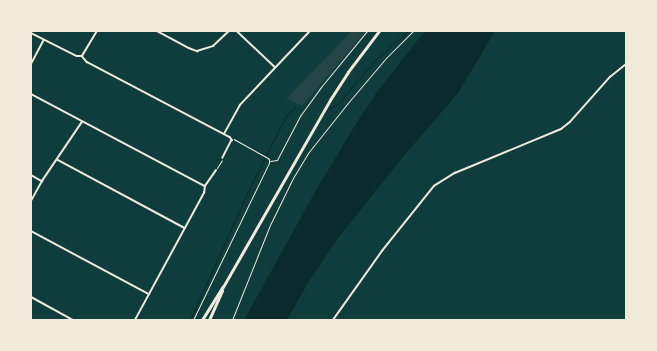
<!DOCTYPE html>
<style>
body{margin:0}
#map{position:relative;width:657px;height:351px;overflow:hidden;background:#0f3d3e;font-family:Lato,sans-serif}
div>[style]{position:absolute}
.green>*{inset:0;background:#244646}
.water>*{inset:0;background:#0a2a2b}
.stream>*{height:1px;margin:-0.5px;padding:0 0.5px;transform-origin:0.5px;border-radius:0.5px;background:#0a2a2b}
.path>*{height:1px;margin:-0.5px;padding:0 0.5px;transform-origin:0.5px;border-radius:0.5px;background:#f1e9da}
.minor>*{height:1.5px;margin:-0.75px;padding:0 0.75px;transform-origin:0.75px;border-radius:0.75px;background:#f1e9da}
.tertiary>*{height:2px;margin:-1px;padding:0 1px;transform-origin:1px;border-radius:1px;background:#f1e9da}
.trunk>*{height:2.5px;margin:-1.25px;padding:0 1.25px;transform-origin:1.25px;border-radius:1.25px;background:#f1e9da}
span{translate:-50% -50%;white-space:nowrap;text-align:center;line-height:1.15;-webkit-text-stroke:4px #f1e9da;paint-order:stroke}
.frame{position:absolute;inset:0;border:32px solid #f1e9da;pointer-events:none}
</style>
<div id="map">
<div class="green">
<i style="clip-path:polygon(352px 31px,366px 31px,302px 106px,287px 98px)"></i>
</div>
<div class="water">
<i style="clip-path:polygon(425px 31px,495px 31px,458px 93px,402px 158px,335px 242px,307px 284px,287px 320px,244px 320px,316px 190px,359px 119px,377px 92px)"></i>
</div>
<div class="stream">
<i style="left:329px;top:109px;width:10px;rotate:-29deg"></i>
<i style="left:338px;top:104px;width:53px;rotate:-50.3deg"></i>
<i style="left:372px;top:63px;width:48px;rotate:-41.6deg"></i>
<i style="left:190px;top:320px;width:150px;rotate:-65.7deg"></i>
<i style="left:252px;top:183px;width:75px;rotate:-63.1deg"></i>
<i style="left:286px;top:116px;width:13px;rotate:-45deg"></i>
</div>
<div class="path">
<i style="left:270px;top:161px;width:7px;rotate:-8deg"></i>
<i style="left:277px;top:160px;width:50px;rotate:-62.4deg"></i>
<i style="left:300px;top:116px;width:36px;rotate:-54deg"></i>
<i style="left:321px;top:87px;width:72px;rotate:-50.6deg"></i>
<i style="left:217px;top:168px;width:9px;rotate:-58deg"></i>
<i style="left:193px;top:320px;width:174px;rotate:-64.2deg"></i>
<i style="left:269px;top:163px;width:4px;rotate:-90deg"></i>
<i style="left:269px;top:159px;width:4px;rotate:-146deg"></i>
<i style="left:266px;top:157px;width:37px;rotate:-151deg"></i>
<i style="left:232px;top:320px;width:102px;rotate:-68.2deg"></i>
<i style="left:270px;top:225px;width:52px;rotate:-63.9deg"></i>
<i style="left:293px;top:178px;width:29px;rotate:-59deg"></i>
<i style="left:308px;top:153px;width:63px;rotate:-51.5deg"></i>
<i style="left:347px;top:104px;width:60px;rotate:-49.7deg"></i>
<i style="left:386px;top:58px;width:38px;rotate:-45deg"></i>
</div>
<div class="minor">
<i style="left:157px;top:31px;width:36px;rotate:28deg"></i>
<i style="left:189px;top:48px;width:9px;rotate:21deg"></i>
<i style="left:197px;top:51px;width:17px;rotate:-17deg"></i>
<i style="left:213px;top:46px;width:22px;rotate:-43deg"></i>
<i style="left:237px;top:31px;width:52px;rotate:43.5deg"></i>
<i style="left:31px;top:33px;width:51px;rotate:26.6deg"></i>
<i style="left:77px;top:56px;width:5px"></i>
<i style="left:82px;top:56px;width:8px;rotate:50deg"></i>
<i style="left:87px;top:62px;width:161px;rotate:27.7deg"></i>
<i style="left:230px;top:137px;width:4px;rotate:56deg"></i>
<i style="left:232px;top:140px;width:20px;rotate:117deg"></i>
<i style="left:82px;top:56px;width:29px;rotate:-59deg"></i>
<i style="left:31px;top:64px;width:27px;rotate:-62deg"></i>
<i style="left:31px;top:94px;width:197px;rotate:27.9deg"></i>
<i style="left:224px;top:134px;width:33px;rotate:-61deg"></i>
<i style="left:240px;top:105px;width:102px;rotate:-46.6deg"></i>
<i style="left:58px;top:160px;width:144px;rotate:28.2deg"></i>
<i style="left:31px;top:175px;width:13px;rotate:29deg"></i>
<i style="left:31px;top:201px;width:23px;rotate:-61deg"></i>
<i style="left:42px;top:181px;width:71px;rotate:-55.9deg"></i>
<i style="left:31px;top:231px;width:134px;rotate:28.1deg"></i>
<i style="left:135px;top:320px;width:145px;rotate:-61.5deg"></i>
<i style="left:204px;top:193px;width:7px;rotate:-82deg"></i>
<i style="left:205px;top:186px;width:19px;rotate:-55deg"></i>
<i style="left:333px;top:320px;width:85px;rotate:-54.6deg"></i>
<i style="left:382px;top:251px;width:83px;rotate:-51.3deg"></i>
<i style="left:434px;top:186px;width:25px;rotate:-32deg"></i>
<i style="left:455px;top:173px;width:115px;rotate:-22.5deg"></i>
<i style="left:561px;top:129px;width:11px;rotate:-38deg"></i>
<i style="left:570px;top:122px;width:60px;rotate:-48.4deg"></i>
<i style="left:610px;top:77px;width:21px;rotate:-39deg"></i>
</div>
<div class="tertiary">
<i style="left:31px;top:297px;width:48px;rotate:28.7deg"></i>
</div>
<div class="trunk">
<i style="left:202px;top:320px;width:39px;rotate:-58deg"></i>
<i style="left:223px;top:287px;width:215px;rotate:-60.2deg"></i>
<i style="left:330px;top:100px;width:33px;rotate:-57deg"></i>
<i style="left:348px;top:72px;width:51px;rotate:-52.9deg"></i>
<i style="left:209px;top:320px;width:32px;rotate:-66deg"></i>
</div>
<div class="frame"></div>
</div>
